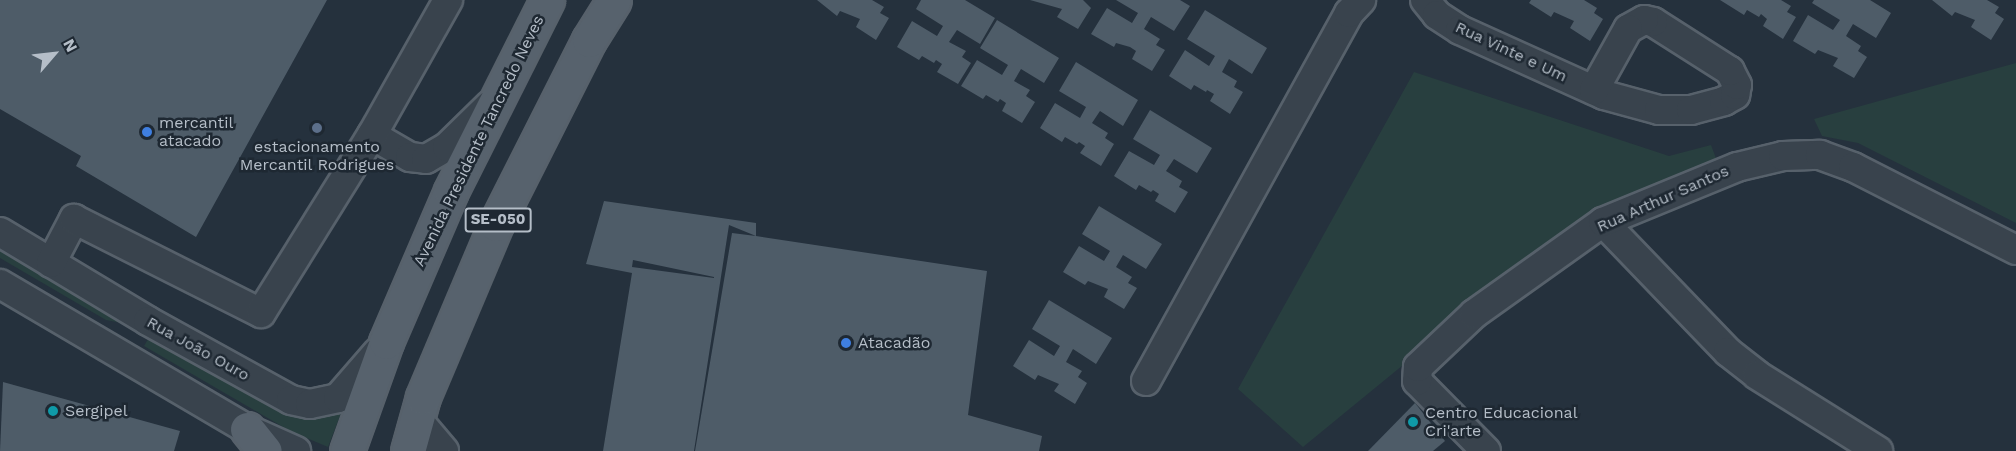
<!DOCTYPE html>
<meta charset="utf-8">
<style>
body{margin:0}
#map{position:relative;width:2016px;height:451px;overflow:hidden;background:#25313d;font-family:"Work Sans",sans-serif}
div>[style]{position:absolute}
.green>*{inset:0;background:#283f3f}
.building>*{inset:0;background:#4e5c68}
.roads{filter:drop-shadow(2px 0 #57616b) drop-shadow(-2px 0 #57616b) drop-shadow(0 2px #57616b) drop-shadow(0 -2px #57616b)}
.minor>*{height:28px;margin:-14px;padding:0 14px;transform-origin:14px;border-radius:14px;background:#39434d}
.major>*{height:33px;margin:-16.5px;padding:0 16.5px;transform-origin:16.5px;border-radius:16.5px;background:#57626d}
.dots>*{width:16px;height:16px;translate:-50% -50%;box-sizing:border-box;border:3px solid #1e2832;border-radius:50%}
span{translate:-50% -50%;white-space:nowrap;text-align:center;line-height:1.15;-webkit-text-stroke:5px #1e2832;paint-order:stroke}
.shield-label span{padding:2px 4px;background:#1e2832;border:2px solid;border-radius:4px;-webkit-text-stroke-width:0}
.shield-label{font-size:15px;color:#b5bec8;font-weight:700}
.street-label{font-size:16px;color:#b5bec8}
.poi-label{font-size:16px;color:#b5bec8}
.left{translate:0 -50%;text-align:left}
.north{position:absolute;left:24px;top:24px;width:60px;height:60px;-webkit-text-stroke:4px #1e2832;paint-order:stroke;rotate:62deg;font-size:16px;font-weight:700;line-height:24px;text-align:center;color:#b5bec8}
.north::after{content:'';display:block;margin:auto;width:21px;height:27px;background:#b5bec8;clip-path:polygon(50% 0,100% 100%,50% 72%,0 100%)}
</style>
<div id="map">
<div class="green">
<i style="clip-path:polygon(2016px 63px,2016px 223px,1858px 143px,1822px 136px,1814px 119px)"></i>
<i style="clip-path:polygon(1414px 72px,1669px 156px,1711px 145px,1717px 161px,1649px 187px,1575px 224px,1303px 447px,1238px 389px)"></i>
<i style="clip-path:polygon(0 240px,133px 325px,106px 320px,0 258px)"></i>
<i style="clip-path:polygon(155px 327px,343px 408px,328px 447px,290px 431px,144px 346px)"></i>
</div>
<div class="building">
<i style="clip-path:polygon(0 0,327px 0,196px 237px,76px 166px,81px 156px,0 109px)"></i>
<i style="clip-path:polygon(817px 0,872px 0,884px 7px,880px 13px,889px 18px,876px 40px,856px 27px,860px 19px,840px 11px,837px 16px)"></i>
<i style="clip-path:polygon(921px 0,965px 0,995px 18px,980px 44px,957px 30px,949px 42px,966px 51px,962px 57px,971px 63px,958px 84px,937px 72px,942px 64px,936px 60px,934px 63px,922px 56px,919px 60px,897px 47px,912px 21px,937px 36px,943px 26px,916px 9px)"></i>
<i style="clip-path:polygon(1030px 0,1083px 0,1091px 8px,1078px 29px,1057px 17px,1062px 9px)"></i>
<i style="clip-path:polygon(1116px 0,1180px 0,1190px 6px,1174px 31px,1151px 17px,1144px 29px,1160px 39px,1156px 45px,1165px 50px,1152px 71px,1132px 59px,1136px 51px,1130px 47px,1116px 43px,1114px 47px,1091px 34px,1107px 8px,1132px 23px,1138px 13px)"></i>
<i style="clip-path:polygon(1531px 0,1584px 0,1597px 8px,1594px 13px,1603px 19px,1590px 41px,1570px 28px,1574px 21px,1554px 12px,1551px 17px,1529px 3px)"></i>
<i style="clip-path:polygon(1720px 0,1781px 0,1791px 6px,1787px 12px,1796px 17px,1783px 39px,1763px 26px,1767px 19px,1761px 14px,1759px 17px,1747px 10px,1744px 15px)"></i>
<i style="clip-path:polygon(1814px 0,1870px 0,1891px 13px,1876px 38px,1853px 24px,1846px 36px,1861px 46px,1858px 51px,1867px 57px,1854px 78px,1833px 66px,1838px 58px,1818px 50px,1815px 54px,1793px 41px,1808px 15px,1833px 30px,1840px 20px,1812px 3px)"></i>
<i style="clip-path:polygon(1932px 0,1987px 0,1999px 7px,1995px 13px,2004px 19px,1991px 40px,1971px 27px,1975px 20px,1955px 12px,1952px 16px)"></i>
<i style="clip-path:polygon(1205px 10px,1267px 48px,1252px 74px,1229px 59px,1222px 72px,1237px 81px,1234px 87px,1243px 92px,1230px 114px,1210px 101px,1214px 94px,1207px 90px,1206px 92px,1194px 85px,1191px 90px,1169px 76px,1185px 50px,1209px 66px,1215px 56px,1187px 39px)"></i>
<i style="clip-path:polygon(997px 20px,1059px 58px,1044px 83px,1021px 69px,1014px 81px,1030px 90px,1026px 96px,1035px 102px,1022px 123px,1002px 111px,1006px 103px,1000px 99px,998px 102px,986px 95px,983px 99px,961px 86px,977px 60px,1002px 75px,1008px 65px,980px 48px)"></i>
<i style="clip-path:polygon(1076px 62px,1138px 100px,1123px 126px,1100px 111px,1092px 123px,1108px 133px,1105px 138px,1114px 144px,1101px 166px,1080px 153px,1085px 146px,1079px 142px,1077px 144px,1065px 137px,1062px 142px,1040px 128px,1055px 103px,1080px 118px,1086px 107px,1059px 91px)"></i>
<i style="clip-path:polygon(1150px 110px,1212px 148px,1197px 173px,1174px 159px,1166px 171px,1182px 181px,1179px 187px,1188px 192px,1175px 213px,1155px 201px,1159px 194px,1153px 190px,1151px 192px,1139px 185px,1136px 190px,1114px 176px,1129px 151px,1154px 165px,1160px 155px,1133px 139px)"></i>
<i style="clip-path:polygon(evenodd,604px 201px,756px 223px,756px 236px,987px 271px,968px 415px,1042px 436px,1039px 451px,695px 451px,732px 233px,756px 236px,729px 225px,694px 451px,603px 451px,632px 273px,586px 264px,604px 201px,633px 260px,714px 277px,714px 278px,632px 267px,633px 260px)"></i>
<i style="clip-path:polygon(1099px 206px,1162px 244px,1146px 269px,1123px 255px,1116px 267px,1132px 277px,1128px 283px,1137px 288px,1124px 309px,1104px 297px,1108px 289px,1088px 281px,1085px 285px,1063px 272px,1079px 246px,1104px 261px,1110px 251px,1082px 234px)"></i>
<i style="clip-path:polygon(1049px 300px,1112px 338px,1096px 364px,1073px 349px,1066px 362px,1082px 371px,1078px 377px,1087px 383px,1075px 404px,1054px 391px,1059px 384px,1038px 375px,1035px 380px,1013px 366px,1029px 340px,1054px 356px,1060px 346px,1032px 329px)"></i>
<i style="clip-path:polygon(3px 382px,180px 431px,174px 451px,0 451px)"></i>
<i style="clip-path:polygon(1415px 403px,1445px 441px,1433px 451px,1368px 451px)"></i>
</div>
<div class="roads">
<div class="minor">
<i style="left:1425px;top:0;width:19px;rotate:51deg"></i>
<i style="left:1437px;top:15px;width:27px;rotate:33deg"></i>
<i style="left:1460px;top:30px;width:158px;rotate:24.3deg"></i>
<i style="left:1604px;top:95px;width:57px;rotate:15.3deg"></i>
<i style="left:1659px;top:110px;width:32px"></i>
<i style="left:1691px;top:110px;width:34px;rotate:-15deg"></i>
<i style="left:1724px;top:101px;width:13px;rotate:-29deg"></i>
<i style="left:1735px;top:95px;width:10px;rotate:-79deg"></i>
<i style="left:1737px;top:85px;width:16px;rotate:-117deg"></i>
<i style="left:1730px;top:71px;width:91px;rotate:-147.5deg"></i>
<i style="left:1653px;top:22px;width:9px;rotate:-167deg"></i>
<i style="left:1644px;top:20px;width:18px;rotate:151deg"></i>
<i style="left:1628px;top:29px;width:70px;rotate:119.1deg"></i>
<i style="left:372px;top:135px;width:44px;rotate:30.1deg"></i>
<i style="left:410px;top:157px;width:16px;rotate:7deg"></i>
<i style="left:426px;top:159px;width:24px;rotate:-30deg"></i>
<i style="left:447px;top:147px;width:60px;rotate:-44.3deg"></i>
<i style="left:1603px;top:222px;width:180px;rotate:46.1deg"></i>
<i style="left:1728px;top:352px;width:37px;rotate:38deg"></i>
<i style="left:1757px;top:375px;width:143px;rotate:32.1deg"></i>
<i style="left:0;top:232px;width:173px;rotate:31deg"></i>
<i style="left:148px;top:321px;width:163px;rotate:28.9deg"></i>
<i style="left:291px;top:400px;width:19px;rotate:12deg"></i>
<i style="left:310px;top:404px;width:29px;rotate:-12deg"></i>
<i style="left:338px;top:398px;width:60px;rotate:-49.1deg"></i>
<i style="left:51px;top:263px;width:50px;rotate:-62.4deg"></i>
<i style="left:74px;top:219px;width:209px;rotate:26.7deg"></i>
<i style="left:261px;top:313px;width:210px;rotate:-58.1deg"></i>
<i style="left:372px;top:135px;width:155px;rotate:-60.6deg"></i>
<i style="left:0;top:284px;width:286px;rotate:30.4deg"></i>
<i style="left:247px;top:429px;width:54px;rotate:24.2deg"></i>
<i style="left:1146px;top:381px;width:420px;rotate:-61.1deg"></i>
<i style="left:1349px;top:13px;width:18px;rotate:-47deg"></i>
<i style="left:417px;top:419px;width:42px;rotate:49.8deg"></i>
<i style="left:1486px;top:451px;width:98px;rotate:-134.6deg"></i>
<i style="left:1417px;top:381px;width:14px;rotate:-86deg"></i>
<i style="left:1418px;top:367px;width:77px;rotate:-43.4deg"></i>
<i style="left:1474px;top:314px;width:158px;rotate:-35.5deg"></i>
<i style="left:1603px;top:222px;width:145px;rotate:-22.3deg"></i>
<i style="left:1737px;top:167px;width:47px;rotate:-13.4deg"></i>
<i style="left:1783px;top:156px;width:37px;rotate:-2deg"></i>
<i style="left:1820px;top:155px;width:35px;rotate:20deg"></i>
<i style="left:1853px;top:167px;width:183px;rotate:27deg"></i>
</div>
<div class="major">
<i style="left:247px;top:429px;width:28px;rotate:51deg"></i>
<i style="left:347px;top:451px;width:116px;rotate:-70.3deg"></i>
<i style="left:386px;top:342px;width:164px;rotate:-66.7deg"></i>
<i style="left:451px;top:191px;width:214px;rotate:-63.3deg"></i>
<i style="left:408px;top:451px;width:56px;rotate:-74.5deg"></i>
<i style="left:423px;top:397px;width:188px;rotate:-67.1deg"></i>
<i style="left:496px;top:224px;width:206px;rotate:-63.2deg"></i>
<i style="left:589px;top:40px;width:47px;rotate:-58deg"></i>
</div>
</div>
<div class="dots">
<i style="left:317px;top:128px;background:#5c6f8a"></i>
<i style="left:147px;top:132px;background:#3f7fe0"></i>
<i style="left:846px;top:343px;background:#3f7fe0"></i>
<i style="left:53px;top:411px;background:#0f9aa8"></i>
<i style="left:1413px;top:422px;background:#0f9aa8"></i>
</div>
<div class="shield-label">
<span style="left:498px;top:220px">SE-050</span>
</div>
<div class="street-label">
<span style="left:1511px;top:52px;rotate:25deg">Rua Vinte e Um</span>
<span style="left:479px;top:141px;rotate:-64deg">Avenida Presidente Tancredo Neves</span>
<span style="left:1663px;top:199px;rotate:-24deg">Rua Arthur Santos</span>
<span style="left:198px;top:349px;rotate:29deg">Rua João Ouro</span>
</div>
<div class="poi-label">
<span class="left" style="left:159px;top:132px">mercantil<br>atacado</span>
<span style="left:317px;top:156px">estacionamento<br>Mercantil Rodrigues</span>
<span class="left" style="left:858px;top:343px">Atacadão</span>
<span class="left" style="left:65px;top:411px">Sergipel</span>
<span class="left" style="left:1425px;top:422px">Centro Educacional<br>Cri'arte</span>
</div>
<div class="north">N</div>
</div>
